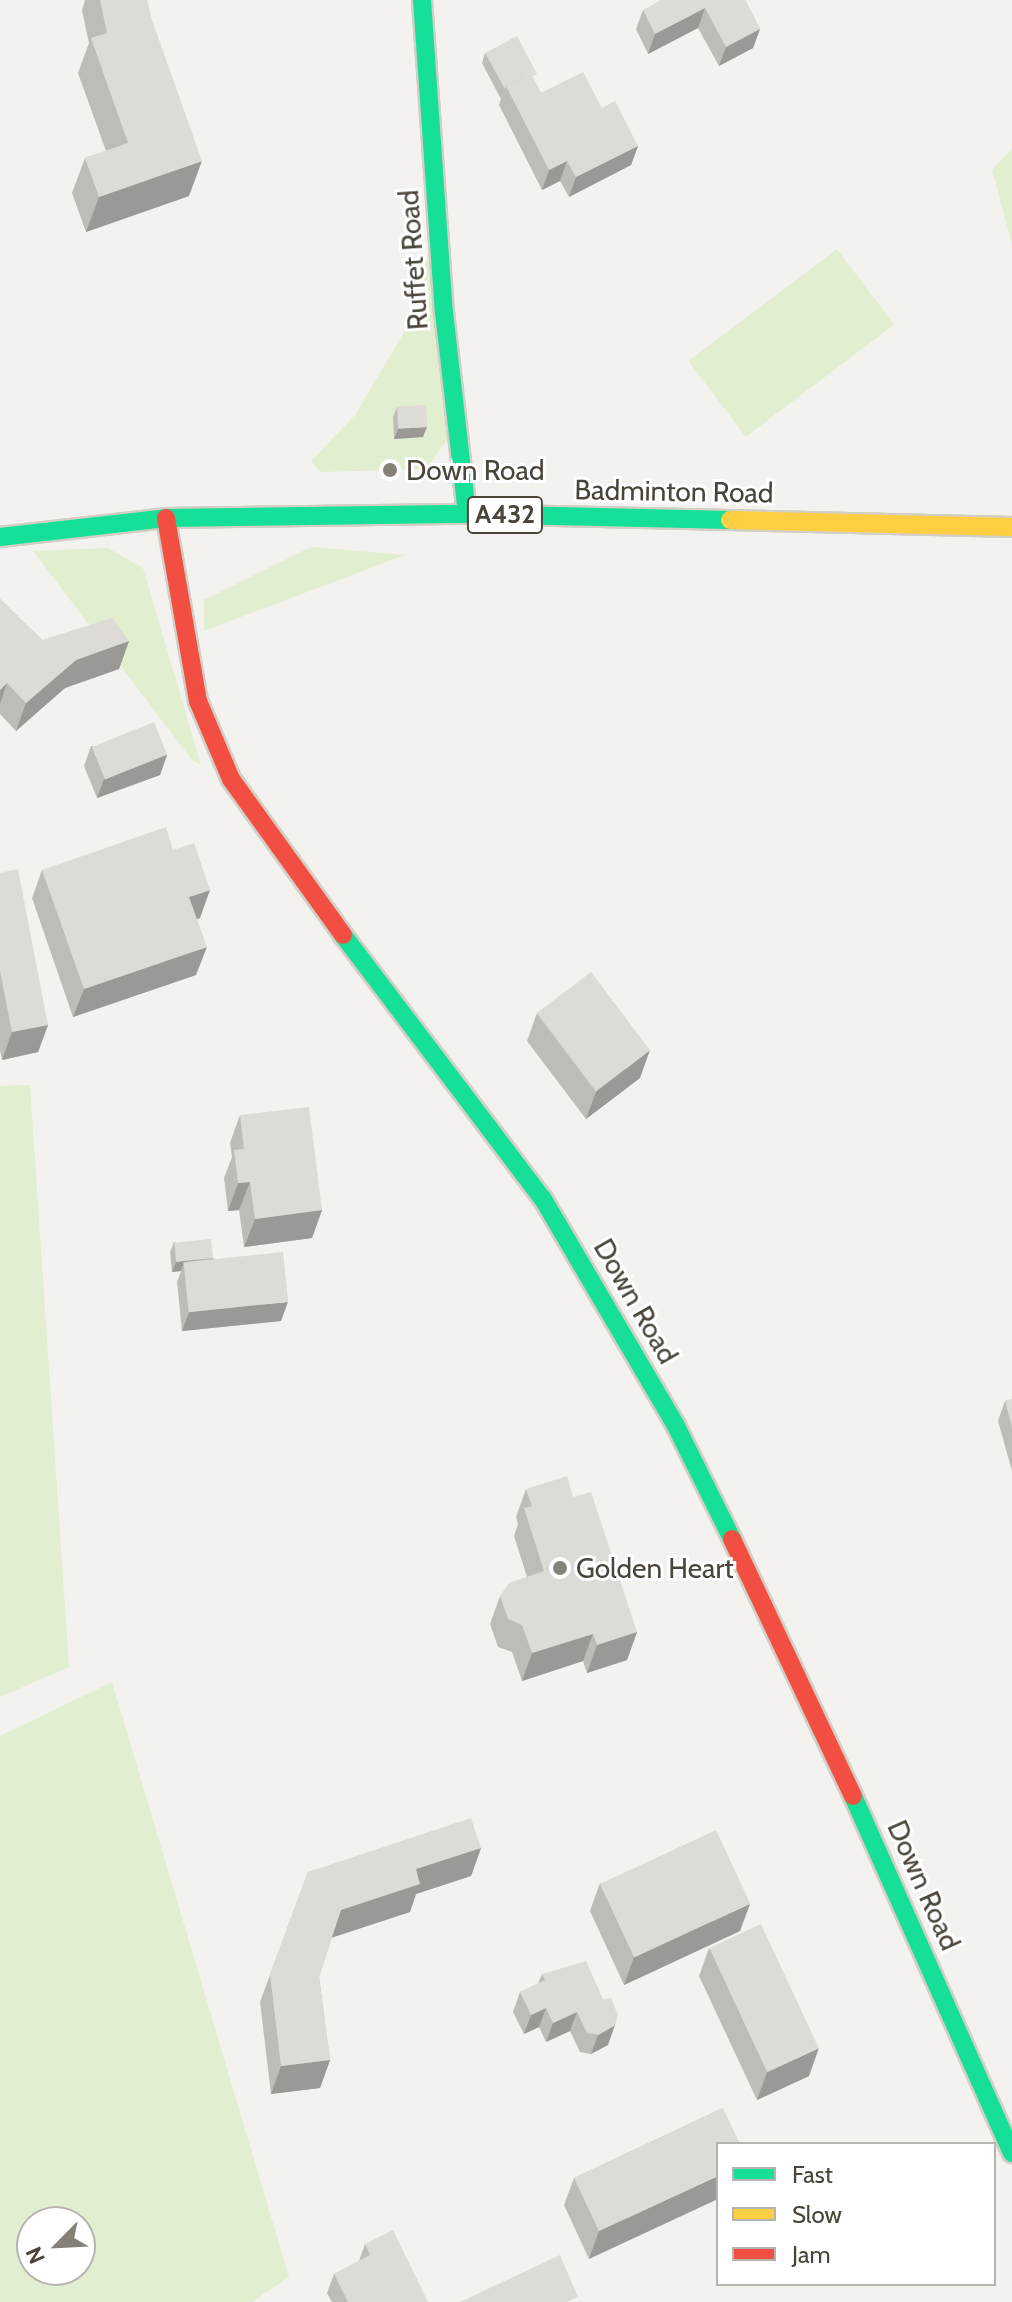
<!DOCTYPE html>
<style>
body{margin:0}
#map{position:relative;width:1012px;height:2302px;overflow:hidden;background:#f4f2ee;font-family:Cabin,sans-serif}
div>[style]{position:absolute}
.green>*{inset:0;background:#e1eecf;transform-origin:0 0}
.roads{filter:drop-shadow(2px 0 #d3cfc5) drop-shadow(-2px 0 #d3cfc5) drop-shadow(0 2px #d3cfc5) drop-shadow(0 -2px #d3cfc5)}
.fast>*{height:18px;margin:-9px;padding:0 9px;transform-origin:9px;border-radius:9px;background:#16e098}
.slow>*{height:18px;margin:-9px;padding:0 9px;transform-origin:9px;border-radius:9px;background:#ffcf43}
.jam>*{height:18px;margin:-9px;padding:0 9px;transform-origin:9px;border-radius:9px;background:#f24e42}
.wall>*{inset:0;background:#bfbcb8}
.shaded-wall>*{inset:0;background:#9b9996}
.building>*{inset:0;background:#dedbd6;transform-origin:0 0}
.dots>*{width:22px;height:22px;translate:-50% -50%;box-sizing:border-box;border:4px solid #fff;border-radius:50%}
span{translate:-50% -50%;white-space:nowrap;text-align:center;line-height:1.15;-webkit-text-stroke:6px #fff;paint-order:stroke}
.shield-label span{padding:2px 6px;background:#fff;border:2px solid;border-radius:6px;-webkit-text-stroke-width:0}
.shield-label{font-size:26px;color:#4b4439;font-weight:700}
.street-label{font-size:28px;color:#4b4439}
.poi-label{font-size:28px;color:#4b4439}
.left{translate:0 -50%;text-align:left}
.legend{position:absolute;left:716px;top:2142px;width:280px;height:144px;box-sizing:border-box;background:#fff;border:2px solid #b7b4b0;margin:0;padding:10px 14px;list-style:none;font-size:24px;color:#4b4439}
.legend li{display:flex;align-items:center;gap:16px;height:40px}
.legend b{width:40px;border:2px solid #b7b4b0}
.north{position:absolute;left:16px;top:2206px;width:80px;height:80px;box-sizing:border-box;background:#fff;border:2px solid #b7b4b0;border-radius:50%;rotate:246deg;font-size:22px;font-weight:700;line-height:32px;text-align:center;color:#4b4439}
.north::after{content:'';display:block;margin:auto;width:28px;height:36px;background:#868178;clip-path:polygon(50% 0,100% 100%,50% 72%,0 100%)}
</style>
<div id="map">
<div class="green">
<i style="clip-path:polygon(1012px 149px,1012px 244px,992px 170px)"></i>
<i style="clip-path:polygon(429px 249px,448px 439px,426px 469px,321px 472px,311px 461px,355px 415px,409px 324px)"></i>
<i style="left:837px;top:249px;width:95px;height:186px;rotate:53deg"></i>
<i style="clip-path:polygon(311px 547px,405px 555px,204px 631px,204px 600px)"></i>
<i style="clip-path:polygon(108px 548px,143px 568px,201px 765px,192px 760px,33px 551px)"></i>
<i style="clip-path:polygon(30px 1085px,69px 1667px,0 1697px,0 1086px)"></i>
<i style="clip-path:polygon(evenodd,112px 1682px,289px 2277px,252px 2302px,0 2302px,0 1736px,112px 1682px,32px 2222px,80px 2222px,80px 2270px,32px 2270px,32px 2222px)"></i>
</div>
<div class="roads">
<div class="fast">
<i style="left:422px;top:0;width:313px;rotate:86deg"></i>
<i style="left:444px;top:312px;width:203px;rotate:83.5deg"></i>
<i style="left:0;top:537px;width:167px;rotate:-6.5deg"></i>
<i style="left:166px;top:518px;width:301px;rotate:-0.8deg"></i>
<i style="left:467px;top:514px;width:263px;rotate:1.3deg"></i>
<i style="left:343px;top:935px;width:331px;rotate:52.9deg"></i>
<i style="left:543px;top:1199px;width:263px;rotate:59.6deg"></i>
<i style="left:676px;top:1426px;width:126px;rotate:63.6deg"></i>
<i style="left:853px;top:1796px;width:391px;rotate:66deg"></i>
</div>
<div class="slow">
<i style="left:730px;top:520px;width:282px;rotate:1.4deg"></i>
</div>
<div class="jam">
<i style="left:166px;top:518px;width:186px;rotate:80.1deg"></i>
<i style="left:198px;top:701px;width:85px;rotate:67.1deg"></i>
<i style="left:231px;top:779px;width:192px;rotate:54.3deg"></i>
<i style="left:732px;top:1539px;width:284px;rotate:64.8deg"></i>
</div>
</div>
<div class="wall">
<i style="clip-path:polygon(85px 0,147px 0,189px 196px,86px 232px,72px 193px,85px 158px,106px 151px,78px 73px,89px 43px,82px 10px)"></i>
<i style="clip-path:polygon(745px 0,760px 29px,753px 48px,719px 66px,698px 28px,648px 54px,636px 29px,643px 10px)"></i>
<i style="clip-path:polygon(485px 53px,534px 80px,541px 93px,602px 108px,638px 146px,631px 165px,569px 197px,560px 181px,542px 190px,499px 105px,501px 99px,482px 63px)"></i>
<i style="clip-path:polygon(397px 407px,423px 437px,394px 439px,393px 417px)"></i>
<i style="clip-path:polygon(0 599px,42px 640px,129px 641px,119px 669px,65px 688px,16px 731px,0 714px)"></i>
<i style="clip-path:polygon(91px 746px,167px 755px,160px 775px,97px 798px,84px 766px)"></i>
<i style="clip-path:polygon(173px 850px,200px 918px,197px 919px,196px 975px,73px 1017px,32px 898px,42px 870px)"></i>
<i style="clip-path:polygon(0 873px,48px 1025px,38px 1052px,2px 1060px,0 1050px)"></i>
<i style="clip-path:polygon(537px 1013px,640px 1078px,586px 1119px,527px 1041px)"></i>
<i style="clip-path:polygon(240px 1115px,322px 1210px,312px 1238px,244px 1247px,239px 1210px,228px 1211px,224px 1178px,232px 1157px,230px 1143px)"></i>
<i style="clip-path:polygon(174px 1242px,213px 1258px,281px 1321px,182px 1331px,177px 1282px,181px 1271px,172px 1272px,170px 1252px)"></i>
<i style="clip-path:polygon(1012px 1399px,1012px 1471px,998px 1421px,1005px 1401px)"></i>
<i style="clip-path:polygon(526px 1489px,573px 1497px,637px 1632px,627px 1660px,587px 1673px,583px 1661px,522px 1681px,512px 1652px,498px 1647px,490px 1624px,500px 1596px,527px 1577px,514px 1536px,518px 1524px,516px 1517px)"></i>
<i style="clip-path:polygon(481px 1848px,471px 1876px,416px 1894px,410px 1912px,332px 1937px,319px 1977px,330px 2060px,320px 2088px,271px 2094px,260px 2002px,308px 1872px)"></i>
<i style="clip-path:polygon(600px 1883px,740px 1931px,624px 1985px,590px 1911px)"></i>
<i style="clip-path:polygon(709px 1948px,809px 2076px,757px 2100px,699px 1976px)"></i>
<i style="clip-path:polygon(542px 1974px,608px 2045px,591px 2054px,580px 2052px,570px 2031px,546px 2042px,539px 2027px,524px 2034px,513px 2012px,520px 1992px,538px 1984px)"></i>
<i style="clip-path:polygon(723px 2108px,589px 2259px,564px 2205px,574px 2178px)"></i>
<i style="clip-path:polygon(365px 2244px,428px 2302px,332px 2302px,327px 2293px,334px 2274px,359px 2261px)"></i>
</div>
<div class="shaded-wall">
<i style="clip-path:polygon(705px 8px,698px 28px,648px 54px,655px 34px)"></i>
<i style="clip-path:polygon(760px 29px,753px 48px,719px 66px,726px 47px)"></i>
<i style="clip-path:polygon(638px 146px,631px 165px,569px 197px,576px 177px)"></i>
<i style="clip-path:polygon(202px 161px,189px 196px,86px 232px,99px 197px)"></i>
<i style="clip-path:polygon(567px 161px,560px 181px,542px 190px,549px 170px)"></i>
<i style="clip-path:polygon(427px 427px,423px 437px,394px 439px,398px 429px)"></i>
<i style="clip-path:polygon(129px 641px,119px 669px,65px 688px,16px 731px,26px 703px,76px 660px)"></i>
<i style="clip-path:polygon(7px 683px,0 704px,0 690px)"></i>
<i style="clip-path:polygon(167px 755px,160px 775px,97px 798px,104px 779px)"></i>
<i style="clip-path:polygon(210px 890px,200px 918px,179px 925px,189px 897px)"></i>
<i style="clip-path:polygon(207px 947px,196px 975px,73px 1017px,84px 989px)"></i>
<i style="clip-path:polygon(48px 1025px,38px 1052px,2px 1060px,12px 1032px)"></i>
<i style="clip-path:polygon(650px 1050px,640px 1078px,586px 1119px,596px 1092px)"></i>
<i style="clip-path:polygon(250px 1182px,239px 1210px,228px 1211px,238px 1183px)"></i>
<i style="clip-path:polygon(322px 1210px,312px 1238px,244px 1247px,255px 1219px)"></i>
<i style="clip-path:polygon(213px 1258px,184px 1262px,181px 1271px,172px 1272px,176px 1262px)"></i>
<i style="clip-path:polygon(288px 1302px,281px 1321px,182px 1331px,189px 1312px)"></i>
<i style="clip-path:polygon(637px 1632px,627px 1660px,587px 1673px,597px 1645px)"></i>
<i style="clip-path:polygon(593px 1634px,583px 1661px,522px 1681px,532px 1653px)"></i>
<i style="clip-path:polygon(481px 1848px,471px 1876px,416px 1894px,410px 1912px,331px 1938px,341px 1910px,416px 1869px)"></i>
<i style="clip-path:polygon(750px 1904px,740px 1931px,624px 1985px,634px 1957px)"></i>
<i style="clip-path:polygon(546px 2008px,539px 2027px,524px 2034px,531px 2015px)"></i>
<i style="clip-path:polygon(577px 2012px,570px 2031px,546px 2042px,553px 2023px)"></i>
<i style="clip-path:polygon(615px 2025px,608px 2045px,591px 2054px,598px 2035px)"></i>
<i style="clip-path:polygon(819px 2048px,809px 2076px,757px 2100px,767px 2072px)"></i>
<i style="clip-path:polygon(330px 2060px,320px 2088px,271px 2094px,281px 2066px)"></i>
<i style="clip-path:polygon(718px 2176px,718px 2199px,589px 2259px,599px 2231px)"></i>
</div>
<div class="building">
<i style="clip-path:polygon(100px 0,147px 0,151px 17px,202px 161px,99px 197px,85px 158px,128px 143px,91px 38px,107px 33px)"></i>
<i style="clip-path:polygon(661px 0,745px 0,760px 29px,726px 47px,705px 8px,655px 34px,643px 10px)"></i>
<i style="clip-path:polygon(517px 36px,537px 74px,532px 76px,531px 73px,506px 86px,505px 89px,485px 53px)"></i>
<i style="clip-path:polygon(583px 72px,602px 108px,615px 101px,638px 146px,576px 177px,567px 161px,549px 170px,506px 86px,531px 73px,541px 93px)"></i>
<i style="left:426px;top:405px;width:22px;height:29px;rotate:87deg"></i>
<i style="clip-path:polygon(0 599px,42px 640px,112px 618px,129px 641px,76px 660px,26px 703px,7px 683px,0 690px)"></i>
<i style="left:154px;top:722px;width:35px;height:67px;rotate:68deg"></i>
<i style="clip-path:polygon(166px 827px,173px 850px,194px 843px,210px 890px,189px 897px,207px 947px,84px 989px,42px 870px)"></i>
<i style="clip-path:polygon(18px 869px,48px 1025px,12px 1032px,0 971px,0 873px)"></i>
<i style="left:591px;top:972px;width:98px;height:68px;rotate:53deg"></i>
<i style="clip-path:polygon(309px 1107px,322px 1210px,255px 1219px,250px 1182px,238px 1183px,234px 1150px,244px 1149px,240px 1115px)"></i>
<i style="left:211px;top:1239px;width:19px;height:37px;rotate:84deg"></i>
<i style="left:283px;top:1252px;width:50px;height:100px;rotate:84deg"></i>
<i style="clip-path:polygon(1012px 1399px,1012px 1427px,1005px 1401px)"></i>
<i style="clip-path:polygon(567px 1476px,573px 1497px,591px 1492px,637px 1632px,597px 1645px,593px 1634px,532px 1653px,522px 1625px,508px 1619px,500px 1596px,509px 1583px,544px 1571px,524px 1508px,532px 1506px,526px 1489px)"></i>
<i style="clip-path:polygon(471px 1818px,481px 1848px,416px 1869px,420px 1884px,341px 1910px,319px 1977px,330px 2060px,281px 2066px,270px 1974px,308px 1872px)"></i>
<i style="left:716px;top:1830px;width:81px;height:128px;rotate:65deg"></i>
<i style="left:761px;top:1924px;width:137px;height:57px;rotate:65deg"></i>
<i style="clip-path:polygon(586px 1961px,603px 1999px,611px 1998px,618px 2015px,615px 2025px,598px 2035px,587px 2033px,577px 2012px,553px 2023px,546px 2008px,531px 2015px,520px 1992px,545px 1980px,542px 1974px)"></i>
<i style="clip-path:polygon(723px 2108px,740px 2144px,718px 2144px,718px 2176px,599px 2231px,574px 2178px)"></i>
<i style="clip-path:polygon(393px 2230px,428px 2302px,348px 2302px,334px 2274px,370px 2255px,365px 2244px)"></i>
<i style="clip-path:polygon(560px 2255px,578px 2297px,567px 2302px,460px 2302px)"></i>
</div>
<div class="dots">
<i style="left:390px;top:470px;background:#868178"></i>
<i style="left:560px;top:1568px;background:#868178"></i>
</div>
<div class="shield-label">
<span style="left:505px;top:515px">A432</span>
</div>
<div class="street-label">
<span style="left:413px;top:260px;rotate:-94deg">Ruffet Road</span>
<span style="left:674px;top:491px;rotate:1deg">Badminton Road</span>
<span style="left:636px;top:1301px;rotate:60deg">Down Road</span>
<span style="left:924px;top:1885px;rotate:66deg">Down Road</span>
</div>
<div class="poi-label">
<span class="left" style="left:406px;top:470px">Down Road</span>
<span class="left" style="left:576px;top:1568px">Golden Heart</span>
</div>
<ul class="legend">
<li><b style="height:10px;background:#16e098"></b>Fast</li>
<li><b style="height:10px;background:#ffcf43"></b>Slow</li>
<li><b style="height:10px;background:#f24e42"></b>Jam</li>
</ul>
<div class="north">N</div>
</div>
